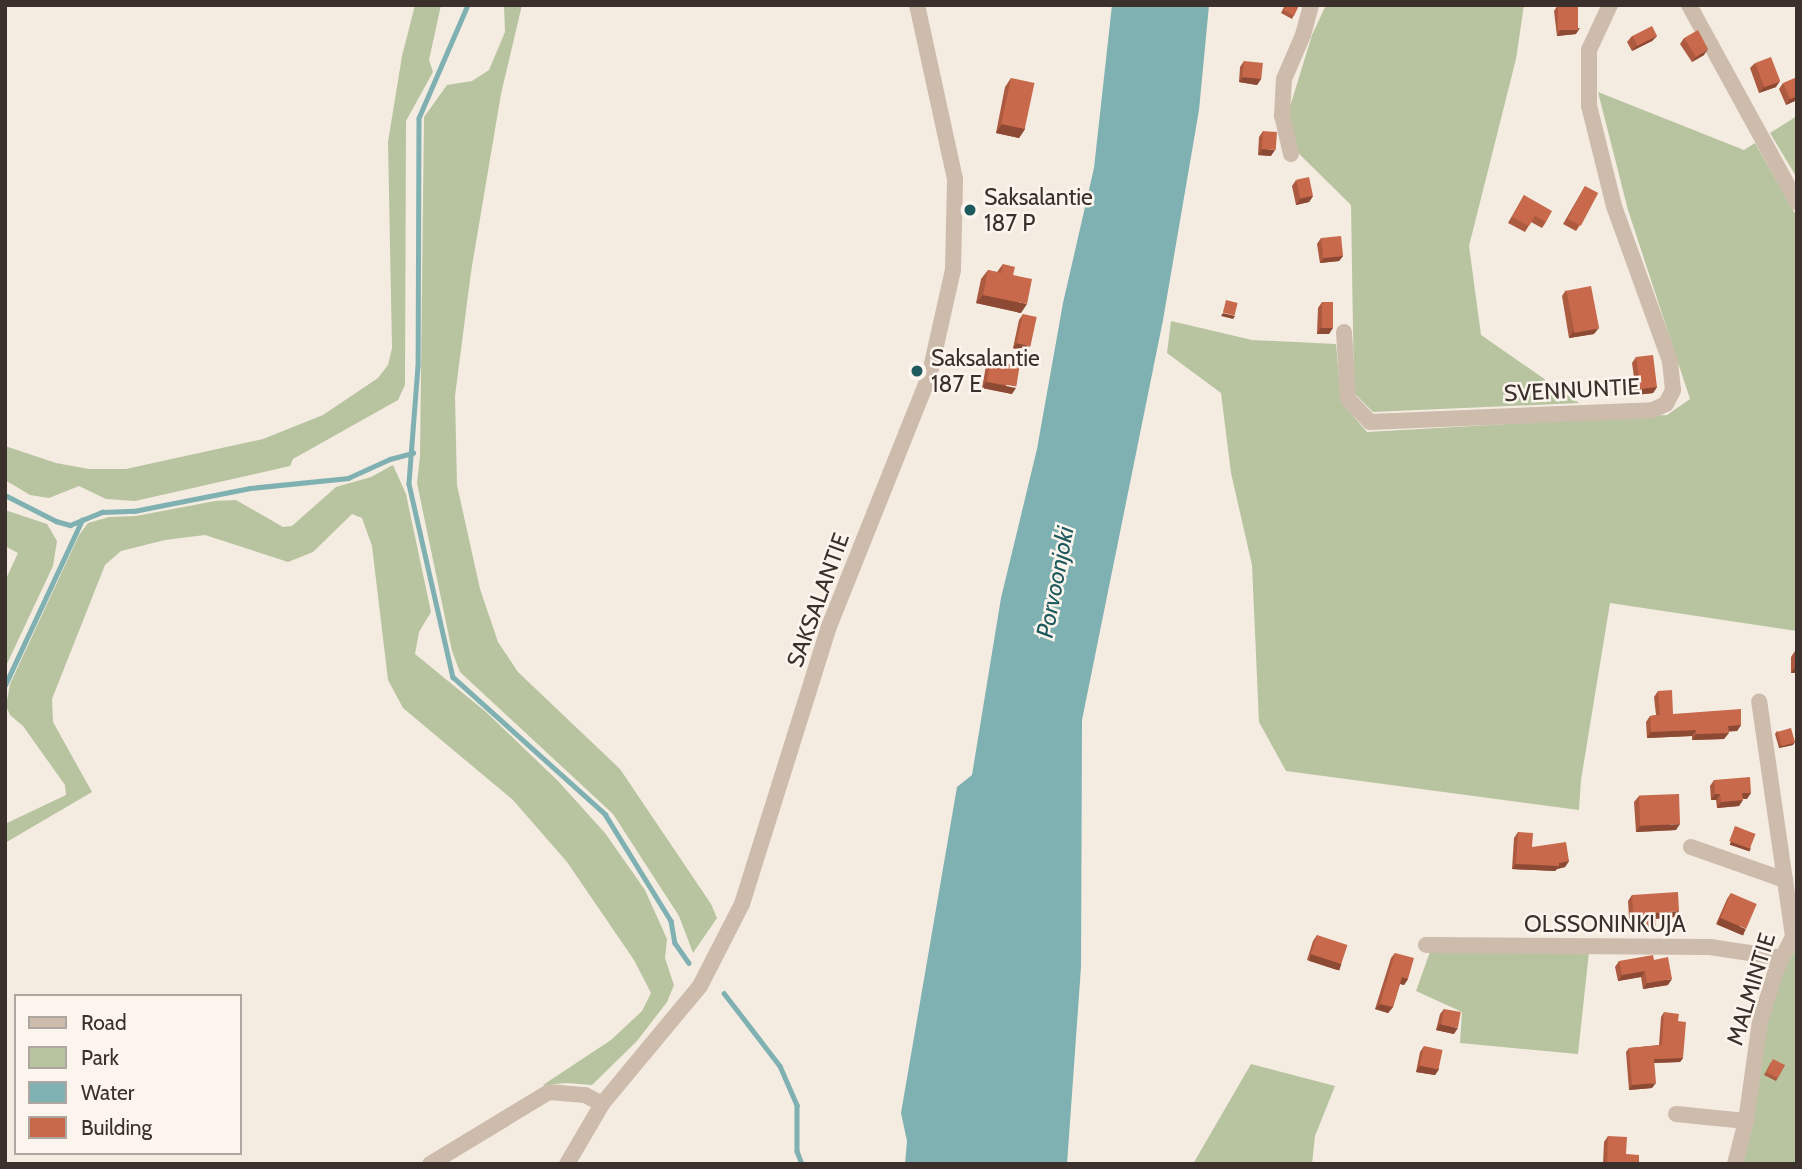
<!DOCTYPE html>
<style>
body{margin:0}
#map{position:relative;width:1802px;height:1169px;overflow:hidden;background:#f4ebe1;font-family:Cabin,sans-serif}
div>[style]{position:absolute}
.green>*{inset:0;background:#b8c4a0}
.water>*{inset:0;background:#7fb0b2}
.stream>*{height:4.5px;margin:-2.25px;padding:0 2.25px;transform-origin:2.25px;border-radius:2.25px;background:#7fb0b2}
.minor>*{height:16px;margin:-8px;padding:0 8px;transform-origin:8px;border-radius:8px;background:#cdbbac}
.wall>*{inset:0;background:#ac5a40}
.shaded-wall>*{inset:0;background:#8c4a34;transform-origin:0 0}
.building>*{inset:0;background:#c8694b;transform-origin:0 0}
.dots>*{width:19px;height:19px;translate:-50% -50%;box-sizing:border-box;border:4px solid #fbf5ee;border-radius:50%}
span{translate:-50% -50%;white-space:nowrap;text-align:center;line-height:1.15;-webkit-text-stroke:5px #fbf5ee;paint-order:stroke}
.poi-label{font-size:23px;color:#3b302b}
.left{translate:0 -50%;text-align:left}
.street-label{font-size:23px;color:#3b302b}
.water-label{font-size:24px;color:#1f5a5e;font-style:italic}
.frame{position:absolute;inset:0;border:7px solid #3b302b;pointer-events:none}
.legend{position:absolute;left:14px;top:994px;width:228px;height:161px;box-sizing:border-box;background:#fbf5ee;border:2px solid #aea6a0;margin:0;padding:9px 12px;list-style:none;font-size:21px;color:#3b302b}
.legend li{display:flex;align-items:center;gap:14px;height:35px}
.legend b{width:35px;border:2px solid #aea6a0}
</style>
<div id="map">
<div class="green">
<i style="clip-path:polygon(415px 5px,441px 5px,429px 60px,433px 72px,406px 121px,405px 385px,398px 400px,293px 459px,290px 466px,135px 501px,106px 499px,79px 486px,49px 498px,30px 495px,5px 480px,5px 446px,56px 463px,89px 469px,126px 469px,263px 439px,323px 415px,378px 378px,388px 365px,392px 348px,388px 142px,402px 56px)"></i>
<i style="clip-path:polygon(504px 5px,522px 5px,501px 94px,471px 272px,455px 396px,457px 485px,480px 589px,498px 642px,518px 672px,620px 769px,711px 904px,717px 918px,693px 953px,679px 916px,613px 814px,460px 672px,452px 651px,417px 483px,420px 456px,424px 117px,447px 85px,472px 81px,489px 70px,505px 32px)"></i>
<i style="clip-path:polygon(1326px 5px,1524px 5px,1516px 59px,1469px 246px,1481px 335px,1579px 403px,1373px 412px,1354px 393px,1351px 205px,1281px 136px,1312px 35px)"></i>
<i style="clip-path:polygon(1598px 92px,1744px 150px,1755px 143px,1797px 217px,1797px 631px,1610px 603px,1581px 780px,1579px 810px,1286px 771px,1259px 722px,1252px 565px,1231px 473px,1221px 393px,1167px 353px,1171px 321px,1252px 340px,1336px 344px,1341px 402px,1367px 432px,1667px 415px,1690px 399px,1628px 210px)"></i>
<i style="clip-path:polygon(1797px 116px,1797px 178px,1770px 133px)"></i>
<i style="clip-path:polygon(393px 465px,406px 494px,431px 612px,419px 632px,415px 654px,486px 712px,558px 781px,605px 833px,645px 890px,667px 939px,665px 958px,674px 985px,667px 1002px,637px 1041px,592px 1085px,567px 1083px,543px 1085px,611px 1040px,642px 1011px,651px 993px,634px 960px,567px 862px,513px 800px,403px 708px,388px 680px,372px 546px,362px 518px,352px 514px,313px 552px,288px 562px,205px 535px,165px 540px,121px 551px,105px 565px,52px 699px,53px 722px,92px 792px,5px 843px,5px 824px,66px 795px,65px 785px,23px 726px,10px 715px,6px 706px,10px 684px,79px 535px,88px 523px,109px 517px,136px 516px,215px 501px,236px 500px,283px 527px,292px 526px,336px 487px,371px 477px)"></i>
<i style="clip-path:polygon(5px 510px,47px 524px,57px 541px,53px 566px,5px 668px,5px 581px,18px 553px,5px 546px)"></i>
<i style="clip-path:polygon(1431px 949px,1589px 952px,1578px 1054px,1460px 1043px,1462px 1012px,1416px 991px)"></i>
<i style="clip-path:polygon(1797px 949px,1797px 1164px,1739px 1164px,1760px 1051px,1775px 993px,1788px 960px)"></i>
<i style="clip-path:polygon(1251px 1064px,1335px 1086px,1315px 1136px,1312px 1164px,1193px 1164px)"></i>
</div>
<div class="water">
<i style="clip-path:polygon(1112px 5px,1209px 5px,1199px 110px,1163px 320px,1082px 720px,1081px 967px,1067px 1164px,905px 1164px,907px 1141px,901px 1113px,957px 787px,972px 775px,1001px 598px,1037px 449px,1063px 303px,1094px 168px)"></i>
</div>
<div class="stream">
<i style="left:468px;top:5px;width:123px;rotate:113.4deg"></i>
<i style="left:419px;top:118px;width:248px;rotate:90.2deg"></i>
<i style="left:418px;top:366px;width:118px;rotate:94.4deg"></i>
<i style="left:409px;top:484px;width:198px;rotate:77.2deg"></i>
<i style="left:453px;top:677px;width:205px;rotate:42deg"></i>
<i style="left:605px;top:814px;width:126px;rotate:58.3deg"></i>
<i style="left:671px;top:921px;width:22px;rotate:80deg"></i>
<i style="left:675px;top:943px;width:24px;rotate:55deg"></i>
<i style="left:5px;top:495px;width:57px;rotate:27deg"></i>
<i style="left:56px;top:521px;width:15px;rotate:16deg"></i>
<i style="left:70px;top:525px;width:35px;rotate:-22deg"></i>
<i style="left:102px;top:512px;width:32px;rotate:-2deg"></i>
<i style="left:134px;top:511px;width:118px;rotate:-11.2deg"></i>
<i style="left:250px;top:488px;width:99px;rotate:-5.8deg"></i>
<i style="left:348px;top:478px;width:46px;rotate:-24.3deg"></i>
<i style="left:390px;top:459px;width:24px;rotate:-15deg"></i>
<i style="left:5px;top:685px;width:182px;rotate:-65deg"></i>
<i style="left:724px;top:993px;width:92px;rotate:52.5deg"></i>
<i style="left:780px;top:1066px;width:43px;rotate:66.4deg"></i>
<i style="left:797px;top:1105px;width:46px;rotate:90deg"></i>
<i style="left:797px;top:1151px;width:14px;rotate:69deg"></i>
</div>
<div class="minor">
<i style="left:1689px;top:5px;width:225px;rotate:61.3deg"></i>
<i style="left:1291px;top:154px;width:39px;rotate:-103deg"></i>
<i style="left:1282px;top:116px;width:37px;rotate:-87deg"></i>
<i style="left:1284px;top:79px;width:48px;rotate:-66.6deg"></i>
<i style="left:1303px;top:35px;width:31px;rotate:-75deg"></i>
<i style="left:1344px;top:332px;width:67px;rotate:86.6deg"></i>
<i style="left:1348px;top:399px;width:32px;rotate:46deg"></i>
<i style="left:1370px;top:422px;width:283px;rotate:-2.4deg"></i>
<i style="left:1653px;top:410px;width:14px;rotate:-25deg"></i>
<i style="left:1666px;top:404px;width:16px;rotate:-63deg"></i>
<i style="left:1673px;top:390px;width:29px;rotate:-96deg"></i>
<i style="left:1670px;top:361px;width:165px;rotate:-109.9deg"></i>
<i style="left:1614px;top:206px;width:103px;rotate:-104deg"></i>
<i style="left:1589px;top:106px;width:56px;rotate:-90deg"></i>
<i style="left:1589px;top:50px;width:50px;rotate:-65deg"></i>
<i style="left:1691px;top:847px;width:100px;rotate:19.3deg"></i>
<i style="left:1426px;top:945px;width:284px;rotate:0.4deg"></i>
<i style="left:1710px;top:947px;width:73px;rotate:8.7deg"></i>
<i style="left:1676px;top:1114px;width:70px;rotate:5.7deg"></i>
<i style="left:430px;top:1164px;width:139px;rotate:-31.2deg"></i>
<i style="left:549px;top:1092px;width:36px;rotate:5deg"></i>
<i style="left:585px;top:1095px;width:19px;rotate:28deg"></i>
<i style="left:567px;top:1164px;width:69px;rotate:-59.7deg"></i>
<i style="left:602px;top:1104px;width:153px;rotate:-50.3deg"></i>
<i style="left:700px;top:986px;width:92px;rotate:-62.9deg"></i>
<i style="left:742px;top:904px;width:288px;rotate:-72.6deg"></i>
<i style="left:828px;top:629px;width:271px;rotate:-68.2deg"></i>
<i style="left:929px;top:377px;width:110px;rotate:-77.4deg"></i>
<i style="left:953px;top:270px;width:91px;rotate:-88.7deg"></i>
<i style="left:955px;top:179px;width:178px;rotate:-102.3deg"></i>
<i style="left:1735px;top:1164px;width:44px;rotate:-75.7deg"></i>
<i style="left:1746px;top:1121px;width:100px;rotate:-82deg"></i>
<i style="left:1760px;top:1022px;width:54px;rotate:-72.9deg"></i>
<i style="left:1776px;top:970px;width:38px;rotate:-63deg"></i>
<i style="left:1793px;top:936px;width:237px;rotate:-98.2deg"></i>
</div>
<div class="wall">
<i style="clip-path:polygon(1285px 5px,1299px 5px,1292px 19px,1281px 13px)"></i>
<i style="clip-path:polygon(1558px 5px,1576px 34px,1557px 36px,1554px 11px)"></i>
<i style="clip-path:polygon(1632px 36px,1657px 36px,1652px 41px,1632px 51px,1627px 42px)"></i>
<i style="clip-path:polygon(1684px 38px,1704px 55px,1692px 62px,1680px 44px)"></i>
<i style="clip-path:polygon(1244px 61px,1261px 79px,1257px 85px,1239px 82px,1240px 67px)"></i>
<i style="clip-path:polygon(1755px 63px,1776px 87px,1759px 93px,1750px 68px)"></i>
<i style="clip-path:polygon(1011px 78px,1025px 129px,1019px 138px,996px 133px,1005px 87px)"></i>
<i style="clip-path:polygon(1783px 83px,1797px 100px,1786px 105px,1779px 89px)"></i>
<i style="clip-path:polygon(1263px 131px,1271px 156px,1258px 155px,1259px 137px)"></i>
<i style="clip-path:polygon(1296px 180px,1313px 196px,1309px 202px,1296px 205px,1292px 186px)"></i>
<i style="clip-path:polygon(1585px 186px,1580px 225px,1576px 231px,1563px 224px)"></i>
<i style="clip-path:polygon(1524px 195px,1546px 222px,1542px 228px,1531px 222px,1525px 232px,1508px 223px)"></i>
<i style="clip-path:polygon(1321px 238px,1343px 256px,1339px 261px,1320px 263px,1317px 244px)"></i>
<i style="clip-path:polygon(1003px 264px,1013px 275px,1021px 313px,976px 303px,981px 279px,988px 270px,997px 272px)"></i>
<i style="clip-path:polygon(1566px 290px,1594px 334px,1569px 338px,1562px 296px)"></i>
<i style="clip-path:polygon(1322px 302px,1329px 334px,1317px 334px,1318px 308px)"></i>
<i style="clip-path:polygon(1023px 314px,1026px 352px,1013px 348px,1019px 320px)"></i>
<i style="clip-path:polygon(1636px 357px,1657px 387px,1653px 393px,1628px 396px,1627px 383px,1631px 378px,1634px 377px,1632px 363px)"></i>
<i style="clip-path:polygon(990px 361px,1012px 394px,982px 388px,986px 366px)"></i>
<i style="clip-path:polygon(1795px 651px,1797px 651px,1797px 673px,1791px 673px,1791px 657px)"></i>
<i style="clip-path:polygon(1658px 691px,1673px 714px,1741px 725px,1737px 731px,1729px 731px,1724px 739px,1692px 740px,1692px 736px,1647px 738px,1646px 722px,1650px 716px,1656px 715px,1654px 697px)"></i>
<i style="clip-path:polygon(1777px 731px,1793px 745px,1779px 748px,1775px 734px)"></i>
<i style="clip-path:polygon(1714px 780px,1747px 799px,1743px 799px,1739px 806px,1717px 808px,1716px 800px,1711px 800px,1710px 786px)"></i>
<i style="clip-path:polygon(1639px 796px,1676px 830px,1636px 832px,1634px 802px)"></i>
<i style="clip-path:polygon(1518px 832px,1532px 847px,1569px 861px,1565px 867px,1557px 869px,1555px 871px,1512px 869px,1514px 838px)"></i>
<i style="clip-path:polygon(1731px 893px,1742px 935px,1716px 924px,1727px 899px)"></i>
<i style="clip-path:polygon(1632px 895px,1675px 917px,1655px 919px,1656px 925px,1652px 931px,1630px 933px,1628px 901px)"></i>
<i style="clip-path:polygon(1317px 935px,1341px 964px,1337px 970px,1307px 960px,1313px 941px)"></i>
<i style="clip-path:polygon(1395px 953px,1408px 979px,1404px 985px,1400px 984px,1393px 1007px,1388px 1013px,1375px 1009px,1391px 958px)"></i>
<i style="clip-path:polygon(1654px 960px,1668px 985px,1643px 989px,1641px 977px,1618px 981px,1615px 967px,1619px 961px)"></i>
<i style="clip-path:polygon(1444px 1009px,1454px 1034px,1436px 1030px,1440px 1014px)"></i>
<i style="clip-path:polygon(1664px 1012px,1678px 1021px,1683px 1058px,1680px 1062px,1654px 1063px,1652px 1088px,1629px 1090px,1626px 1052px,1629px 1048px,1659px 1045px,1661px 1017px)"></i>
<i style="clip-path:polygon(1424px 1046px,1439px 1069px,1435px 1075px,1416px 1072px,1420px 1052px)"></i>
<i style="clip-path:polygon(1771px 1062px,1785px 1065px,1776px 1081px,1764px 1075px)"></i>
<i style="clip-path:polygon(1608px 1136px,1626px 1154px,1639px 1164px,1603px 1164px,1604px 1142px)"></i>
</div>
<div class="shaded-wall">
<i style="clip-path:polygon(1580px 28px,1576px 34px,1557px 36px,1561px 30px)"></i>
<i style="clip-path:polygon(1657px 36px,1652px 41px,1632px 51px,1636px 46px)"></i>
<i style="clip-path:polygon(1708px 49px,1704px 55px,1692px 62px,1696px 57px)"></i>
<i style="clip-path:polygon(1243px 77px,1261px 79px,1257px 85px,1239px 82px)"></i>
<i style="clip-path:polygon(1780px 81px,1776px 87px,1759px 93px,1764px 87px)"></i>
<i style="clip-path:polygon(1797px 96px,1797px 100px,1786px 105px,1790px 99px)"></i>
<i style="clip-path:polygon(1002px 124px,1025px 129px,1019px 138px,996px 133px)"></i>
<i style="clip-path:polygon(1262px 149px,1275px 150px,1271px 156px,1258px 155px)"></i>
<i style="clip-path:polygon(1313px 196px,1309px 202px,1296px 205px,1300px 199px)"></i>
<i style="clip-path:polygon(1343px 256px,1339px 261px,1320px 263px,1324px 258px)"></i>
<i style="clip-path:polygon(983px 295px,1027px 304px,1021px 313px,976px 303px)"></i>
<i style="clip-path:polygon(1223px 313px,1235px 316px,1233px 319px,1221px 316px)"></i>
<i style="clip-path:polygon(1321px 328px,1333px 328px,1329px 334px,1317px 334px)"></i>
<i style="clip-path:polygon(1599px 328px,1594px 334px,1569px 338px,1573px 332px)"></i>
<i style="clip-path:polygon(1017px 343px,1030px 346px,1026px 352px,1013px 348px)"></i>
<i style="clip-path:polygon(986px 382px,1016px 388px,1012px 394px,982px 388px)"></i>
<i style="clip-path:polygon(1657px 387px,1653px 393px,1628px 396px,1632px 390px)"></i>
<i style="clip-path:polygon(1795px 667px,1797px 667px,1797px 673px,1791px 673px)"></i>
<i style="clip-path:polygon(1741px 725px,1737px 731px,1724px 732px,1728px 726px)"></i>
<i style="clip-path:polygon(1696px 730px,1692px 736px,1647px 738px,1651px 732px)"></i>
<i style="clip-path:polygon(1729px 733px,1724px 739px,1692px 740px,1696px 734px)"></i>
<i style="clip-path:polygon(1795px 742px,1793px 745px,1779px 748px,1781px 745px)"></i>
<i style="clip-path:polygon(1742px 793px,1751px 793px,1747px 799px,1738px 799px)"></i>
<i style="clip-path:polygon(1715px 794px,1720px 794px,1716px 800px,1711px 800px)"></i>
<i style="clip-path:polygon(1743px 800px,1739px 806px,1717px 808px,1721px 802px)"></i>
<i style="clip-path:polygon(1680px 824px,1676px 830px,1636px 832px,1640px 826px)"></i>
<i style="left:1731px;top:841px;width:21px;height:4px;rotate:19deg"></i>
<i style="clip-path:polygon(1569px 861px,1565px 867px,1557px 869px,1555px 871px,1512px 869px,1516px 864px,1559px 863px)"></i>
<i style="clip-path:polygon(1679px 911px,1675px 917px,1651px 919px,1655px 913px)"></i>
<i style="left:1720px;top:918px;width:28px;height:7px;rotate:23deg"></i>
<i style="clip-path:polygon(1656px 925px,1652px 931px,1630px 933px,1634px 927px)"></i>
<i style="left:1311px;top:954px;width:32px;height:7px;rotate:18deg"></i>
<i style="clip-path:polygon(1645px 971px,1641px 977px,1618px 981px,1622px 975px)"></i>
<i style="clip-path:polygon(1402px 977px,1408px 979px,1404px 985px,1397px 983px)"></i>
<i style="clip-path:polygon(1672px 979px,1668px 985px,1643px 989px,1647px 983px)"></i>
<i style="clip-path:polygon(1380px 1004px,1393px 1007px,1388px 1013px,1375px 1009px)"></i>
<i style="clip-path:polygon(1440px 1024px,1458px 1028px,1454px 1034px,1436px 1030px)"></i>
<i style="clip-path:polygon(1683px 1058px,1680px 1062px,1651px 1063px,1654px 1059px)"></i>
<i style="clip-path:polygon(1420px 1066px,1439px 1069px,1435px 1075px,1416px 1072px)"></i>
<i style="clip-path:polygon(1656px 1083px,1652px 1088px,1629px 1090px,1632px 1085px)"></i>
</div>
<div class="building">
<i style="clip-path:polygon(1286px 5px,1299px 5px,1294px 16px,1284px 10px)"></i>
<i style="left:1558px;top:5px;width:20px;height:25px"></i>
<i style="left:1652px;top:26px;width:11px;height:22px;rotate:63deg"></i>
<i style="clip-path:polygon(1698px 30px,1708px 49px,1696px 57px,1684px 38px)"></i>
<i style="left:1771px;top:57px;width:26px;height:17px;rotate:69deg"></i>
<i style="left:1244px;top:61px;width:19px;height:16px;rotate:6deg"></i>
<i style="clip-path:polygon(1797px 77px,1797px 96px,1790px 99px,1783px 83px)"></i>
<i style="left:1011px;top:78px;width:24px;height:47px;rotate:12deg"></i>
<i style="left:1263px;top:131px;width:14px;height:18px;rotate:4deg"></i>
<i style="left:1309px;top:177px;width:19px;height:13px;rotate:78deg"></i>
<i style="left:1585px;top:186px;width:15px;height:37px;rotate:28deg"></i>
<i style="clip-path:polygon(1524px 195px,1552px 211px,1546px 222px,1535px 216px,1529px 226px,1512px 217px)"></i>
<i style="left:1341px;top:236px;width:20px;height:20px;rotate:84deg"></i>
<i style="clip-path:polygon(1003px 264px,1015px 267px,1013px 275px,1032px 279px,1027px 304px,983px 295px,988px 270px,1001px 273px)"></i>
<i style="left:1591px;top:286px;width:43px;height:25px;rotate:79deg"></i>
<i style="left:1226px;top:300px;width:12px;height:13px;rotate:14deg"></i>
<i style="left:1322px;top:302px;width:11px;height:26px"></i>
<i style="left:1023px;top:314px;width:14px;height:30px;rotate:12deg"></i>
<i style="clip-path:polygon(1653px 355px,1657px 387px,1632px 390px,1631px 378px,1639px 377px,1636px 357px)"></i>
<i style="left:990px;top:361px;width:30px;height:21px;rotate:9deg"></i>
<i style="left:1795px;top:651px;width:2px;height:16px"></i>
<i style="clip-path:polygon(1672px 690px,1673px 714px,1741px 709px,1741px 725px,1728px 726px,1729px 733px,1696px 734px,1696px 730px,1651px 732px,1650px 716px,1660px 715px,1658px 691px)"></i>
<i style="left:1791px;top:728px;width:15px;height:14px;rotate:74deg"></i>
<i style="clip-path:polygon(1750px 777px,1751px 793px,1742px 793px,1743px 800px,1721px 802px,1720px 794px,1715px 794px,1714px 780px)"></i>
<i style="left:1679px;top:794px;width:30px;height:40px;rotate:88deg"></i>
<i style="left:1735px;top:826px;width:22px;height:16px;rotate:21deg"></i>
<i style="clip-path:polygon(1518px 832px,1533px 833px,1532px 847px,1566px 842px,1569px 861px,1559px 863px,1559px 866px,1516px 864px)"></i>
<i style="clip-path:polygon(1678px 892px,1679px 911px,1655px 913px,1656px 925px,1634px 927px,1632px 895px)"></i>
<i style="left:1731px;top:893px;width:28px;height:27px;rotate:23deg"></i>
<i style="left:1317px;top:935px;width:32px;height:20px;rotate:18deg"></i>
<i style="clip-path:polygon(1395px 953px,1414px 958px,1408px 979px,1402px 977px,1393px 1007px,1380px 1004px)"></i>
<i style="clip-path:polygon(1653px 955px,1654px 960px,1668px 957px,1672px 979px,1647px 983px,1645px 971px,1622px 975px,1619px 961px)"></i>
<i style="left:1444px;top:1009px;width:17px;height:16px;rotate:10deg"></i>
<i style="clip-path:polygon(1664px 1012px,1679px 1014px,1678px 1021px,1686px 1022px,1683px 1058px,1654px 1059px,1656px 1083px,1632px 1085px,1629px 1048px,1662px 1045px)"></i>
<i style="left:1424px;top:1046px;width:19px;height:20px;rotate:12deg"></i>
<i style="left:1773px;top:1059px;width:13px;height:15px;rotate:27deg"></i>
<i style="clip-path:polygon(1608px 1136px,1627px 1137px,1626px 1154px,1639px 1155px,1639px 1164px,1607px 1164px)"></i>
</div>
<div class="dots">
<i style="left:970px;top:210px;background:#1f5a5e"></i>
<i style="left:917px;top:371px;background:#1f5a5e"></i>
</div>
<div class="poi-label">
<span class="left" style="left:984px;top:210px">Saksalantie<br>187 P</span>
<span class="left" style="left:931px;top:371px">Saksalantie<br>187 E</span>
</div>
<div class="street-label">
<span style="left:1572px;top:390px;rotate:-3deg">SVENNUNTIE</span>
<span style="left:818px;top:600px;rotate:-70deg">SAKSALANTIE</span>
<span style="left:1605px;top:924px">OLSSONINKUJA</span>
<span style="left:1751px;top:989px;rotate:-73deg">MALMINTIE</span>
</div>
<div class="water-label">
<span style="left:1055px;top:582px;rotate:-79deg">Porvoonjoki</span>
</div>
<div class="frame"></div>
<ul class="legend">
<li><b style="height:9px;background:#cdbbac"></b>Road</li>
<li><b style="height:19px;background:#b8c4a0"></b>Park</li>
<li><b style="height:19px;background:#7fb0b2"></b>Water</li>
<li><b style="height:19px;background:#c8694b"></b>Building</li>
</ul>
</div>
